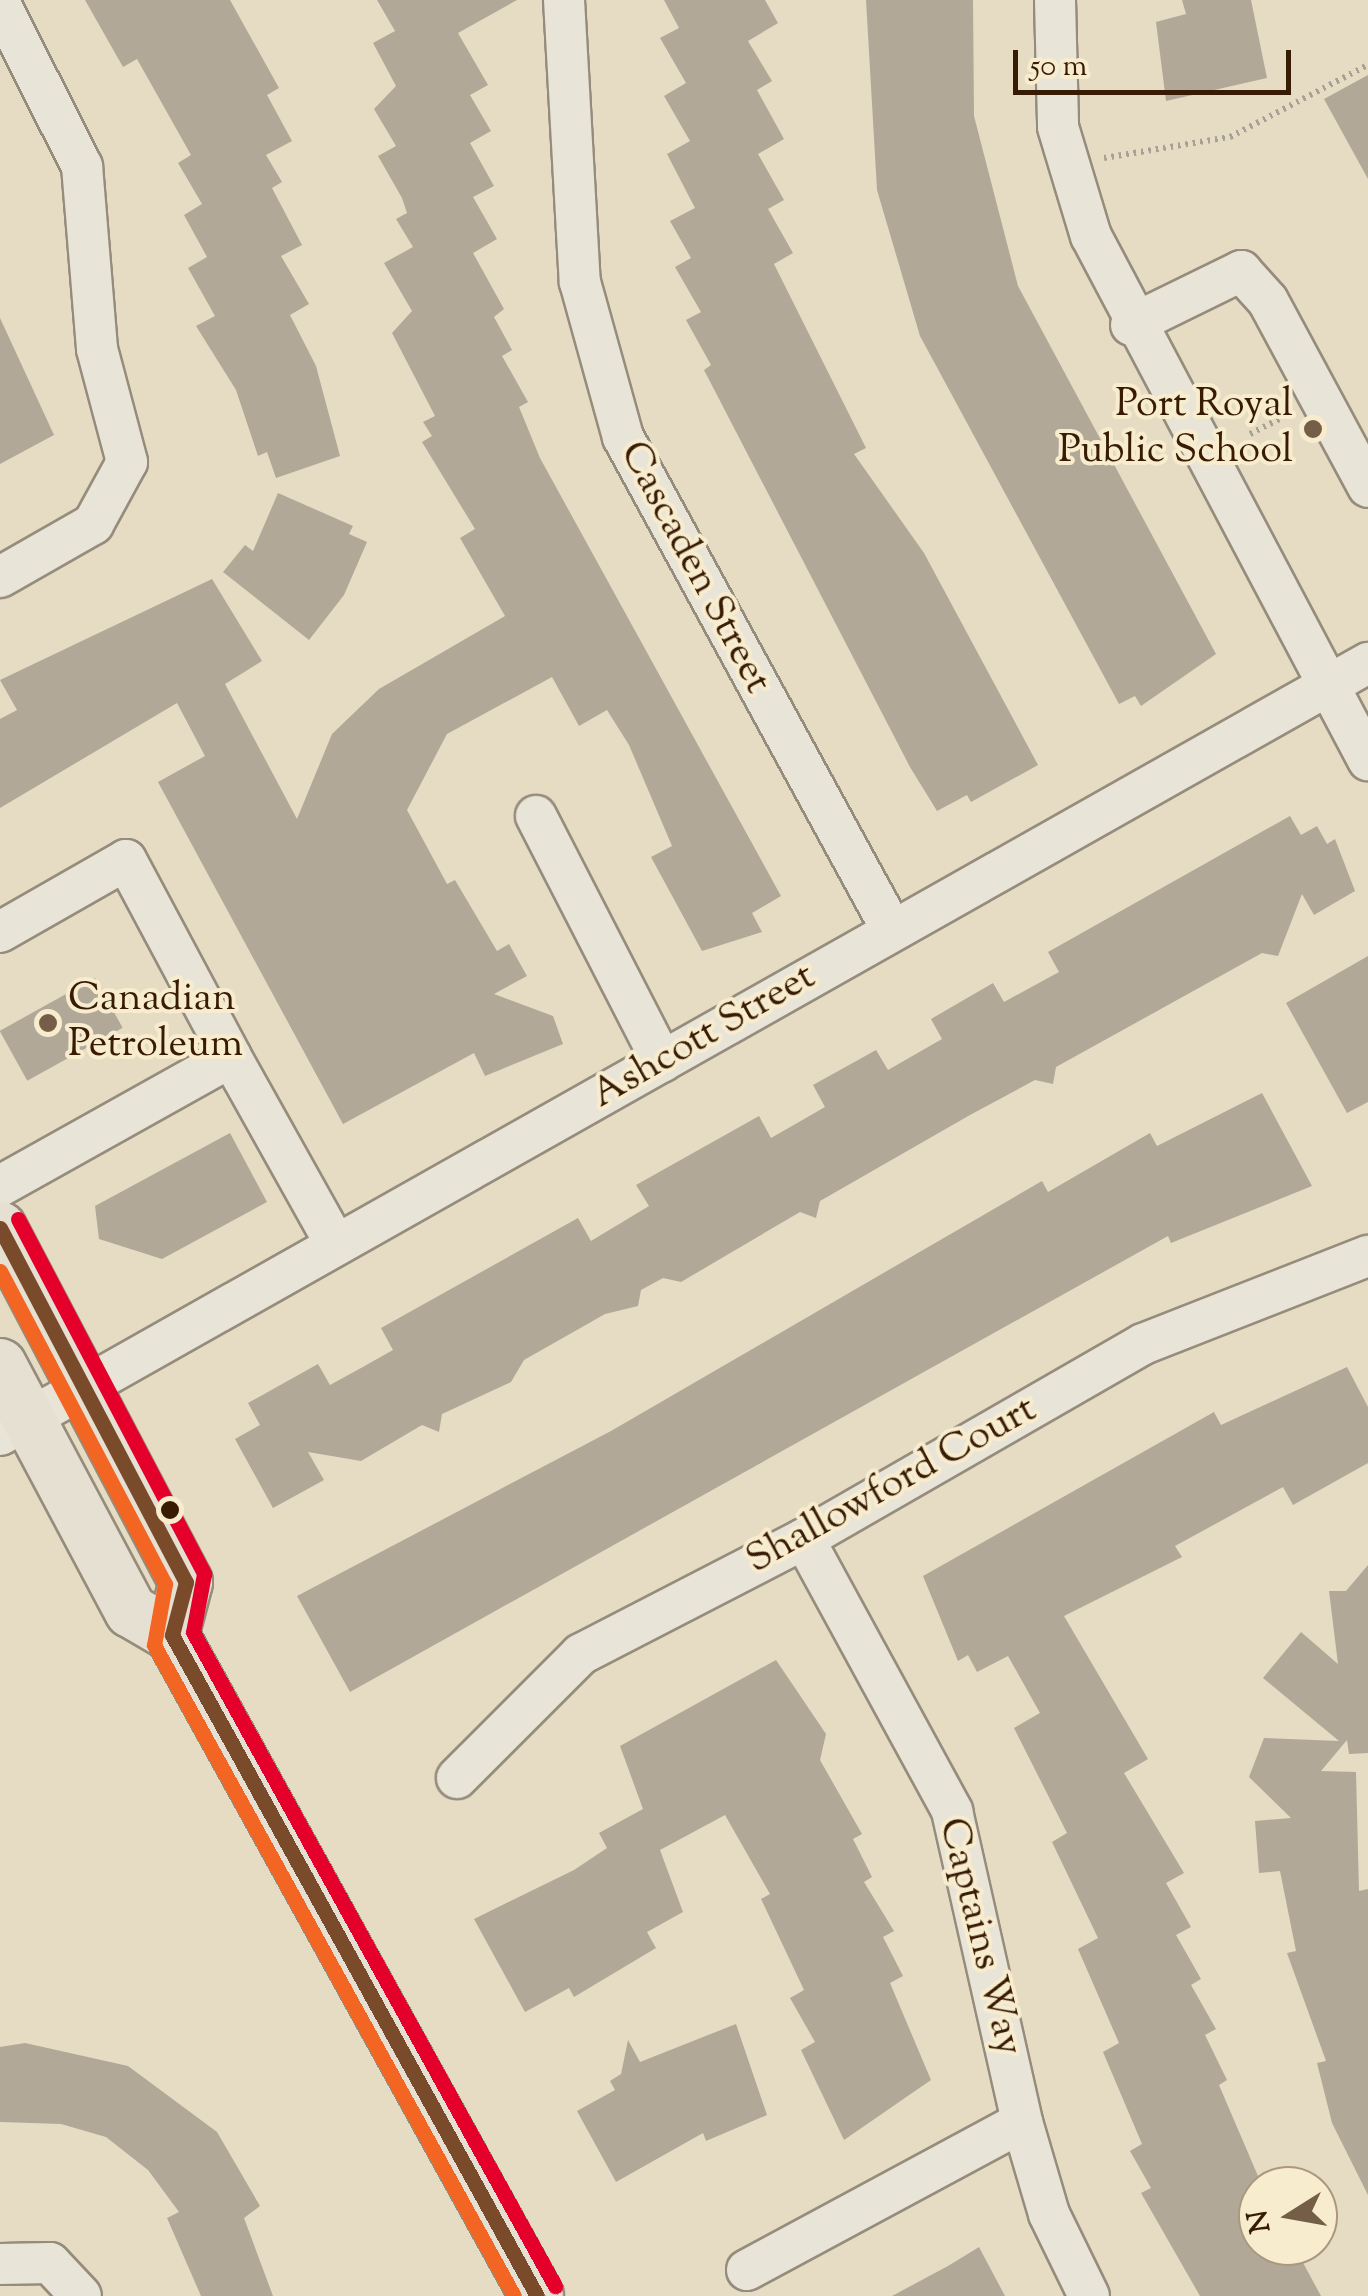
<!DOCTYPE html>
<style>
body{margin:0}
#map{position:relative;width:1368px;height:2296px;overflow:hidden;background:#e6dbc3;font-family:"Sorts Mill Goudy",serif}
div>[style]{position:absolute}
.building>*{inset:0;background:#b2a897;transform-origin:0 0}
.path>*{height:6px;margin-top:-3px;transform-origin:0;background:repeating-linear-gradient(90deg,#a7a095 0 2.5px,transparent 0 7.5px)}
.roads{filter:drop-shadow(2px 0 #968c7c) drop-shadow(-2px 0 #968c7c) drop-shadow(0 2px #968c7c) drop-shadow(0 -2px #968c7c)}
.minor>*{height:40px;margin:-20px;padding:0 20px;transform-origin:20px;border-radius:20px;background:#e9e4d8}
.major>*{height:52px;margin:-26px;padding:0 26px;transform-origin:26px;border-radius:26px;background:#e6e0d2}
.bus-1>*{height:15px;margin:-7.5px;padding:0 7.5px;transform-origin:7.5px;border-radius:7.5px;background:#7a4b2a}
.bus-2>*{height:15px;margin:-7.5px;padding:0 7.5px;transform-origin:7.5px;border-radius:7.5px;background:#f26522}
.bus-3>*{height:15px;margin:-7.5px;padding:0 7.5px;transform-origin:7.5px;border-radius:7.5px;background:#e4002b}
.dots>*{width:28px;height:28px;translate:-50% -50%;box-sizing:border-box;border:5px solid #f8ecce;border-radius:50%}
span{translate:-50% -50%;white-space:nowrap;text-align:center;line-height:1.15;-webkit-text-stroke:8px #f8ecce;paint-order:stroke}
.poi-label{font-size:40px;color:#371b05}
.right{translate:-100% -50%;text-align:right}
.left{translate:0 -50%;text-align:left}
.street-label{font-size:40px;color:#371b05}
.north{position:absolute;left:1238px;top:2166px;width:100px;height:100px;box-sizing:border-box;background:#f8ecce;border:2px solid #ab987e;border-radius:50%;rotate:259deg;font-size:28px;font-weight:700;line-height:40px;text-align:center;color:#371b05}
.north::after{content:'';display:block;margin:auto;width:35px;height:45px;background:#745e48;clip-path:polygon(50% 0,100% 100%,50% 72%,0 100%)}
.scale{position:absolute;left:1013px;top:50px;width:278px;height:45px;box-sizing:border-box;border:5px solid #371b05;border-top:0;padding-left:12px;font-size:30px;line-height:35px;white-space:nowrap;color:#371b05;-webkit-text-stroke:8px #f8ecce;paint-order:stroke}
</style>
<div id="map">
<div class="building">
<i style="clip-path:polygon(85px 0,230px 0,279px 88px,267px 95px,292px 141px,266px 155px,282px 182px,272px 188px,302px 245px,281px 256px,309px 304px,290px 315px,316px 366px,340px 456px,276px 478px,267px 452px,258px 456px,236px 390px,196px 326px,215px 316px,188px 268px,207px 257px,184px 215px,202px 204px,178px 163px,191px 155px,137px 59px,123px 67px)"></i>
<i style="clip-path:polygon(377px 0,517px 0,458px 33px,488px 85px,470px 95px,491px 131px,470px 143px,494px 186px,473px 197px,497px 239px,473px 253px,504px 309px,494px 317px,512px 350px,502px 356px,528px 402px,519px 407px,540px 458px,781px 896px,752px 913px,762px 932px,702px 951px,651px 857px,672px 846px,629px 745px,607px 710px,579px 726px,552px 677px,447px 734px,407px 810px,447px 884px,455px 880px,497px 951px,509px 944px,527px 976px,494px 994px,553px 1016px,563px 1044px,485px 1076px,474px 1053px,343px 1124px,158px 782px,205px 756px,177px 703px,0 808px,0 719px,17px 710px,0 680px,212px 579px,262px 661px,225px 684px,297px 819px,332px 734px,379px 689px,505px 616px,460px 538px,475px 529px,422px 442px,432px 436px,423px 422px,435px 416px,392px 333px,412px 311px,384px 263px,413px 247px,396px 219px,407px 213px,402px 198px,378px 156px,396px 146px,374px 109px,396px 86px,373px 43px,395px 31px)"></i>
<i style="clip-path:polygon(664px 0,765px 0,778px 23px,748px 41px,772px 81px,757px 90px,784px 139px,758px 154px,784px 200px,768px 209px,793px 253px,774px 264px,866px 448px,854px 454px,924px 553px,1038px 765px,971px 802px,967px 795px,937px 811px,910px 767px,704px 370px,711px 365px,686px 320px,701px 312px,675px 267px,691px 258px,670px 221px,695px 208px,667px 154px,690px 141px,664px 96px,686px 83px,660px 38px,679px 28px)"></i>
<i style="clip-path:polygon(866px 0,973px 0,974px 116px,1018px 286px,1216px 654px,1141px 706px,1135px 696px,1119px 704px,920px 336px,877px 190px)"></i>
<i style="clip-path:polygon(1182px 0,1251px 0,1267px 78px,1166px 101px,1156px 22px,1186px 14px)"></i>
<i style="clip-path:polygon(1368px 75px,1368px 179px,1324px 99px)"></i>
<i style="clip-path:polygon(0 318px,54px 435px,0 464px)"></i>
<i style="clip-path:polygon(278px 493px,353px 526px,349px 534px,367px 542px,344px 595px,309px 640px,223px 572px,245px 545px,253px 551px)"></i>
<i style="clip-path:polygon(1290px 816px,1301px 835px,1317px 826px,1327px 844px,1335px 839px,1355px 891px,1314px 915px,1302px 894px,1278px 956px,1262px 953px,1056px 1067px,1053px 1084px,1035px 1080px,970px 1115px,820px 1201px,816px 1218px,800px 1212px,681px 1282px,663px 1278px,641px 1290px,638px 1306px,605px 1314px,524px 1360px,511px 1382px,442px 1414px,439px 1432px,422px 1425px,361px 1461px,308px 1452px,324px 1480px,273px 1508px,235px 1439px,260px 1425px,248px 1403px,318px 1364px,330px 1385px,361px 1368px,393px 1350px,381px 1328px,578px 1218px,591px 1241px,649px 1206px,636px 1185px,759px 1116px,771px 1138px,825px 1107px,813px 1085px,876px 1050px,888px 1070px,942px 1039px,931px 1019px,993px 983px,1004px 1002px,1059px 972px,1048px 952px)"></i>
<i style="clip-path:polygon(1368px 956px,1368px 1102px,1347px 1113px,1286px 1003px)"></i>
<i style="left:95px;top:978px;width:57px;height:109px;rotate:61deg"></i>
<i style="clip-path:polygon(1262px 1093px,1312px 1186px,1171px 1243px,1168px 1236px,350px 1692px,297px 1596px,611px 1431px,1042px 1181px,1048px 1192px,1150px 1133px,1157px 1146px)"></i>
<i style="clip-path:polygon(230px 1133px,267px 1202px,162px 1259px,99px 1239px,95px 1206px)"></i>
<i style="clip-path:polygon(1347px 1367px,1368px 1407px,1368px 1463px,1293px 1505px,1283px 1487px,1175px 1546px,1182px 1557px,1064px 1616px,1148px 1759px,1124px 1773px,1184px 1873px,1166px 1883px,1191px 1927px,1176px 1935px,1201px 1979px,1191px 1985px,1216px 2029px,1205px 2035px,1227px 2080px,1219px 2085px,1258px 2176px,1258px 2246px,1294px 2246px,1321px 2296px,1200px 2296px,1141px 2193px,1151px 2188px,1130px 2151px,1142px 2144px,1103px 2052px,1119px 2043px,1078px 1949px,1098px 1938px,1052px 1842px,1067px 1833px,1014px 1728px,1040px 1713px,1008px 1656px,977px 1672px,968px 1655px,958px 1661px,923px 1576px,1214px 1412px,1221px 1425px)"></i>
<i style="clip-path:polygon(1368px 1565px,1368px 1753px,1349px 1754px,1347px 1740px,1321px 1771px,1356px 1772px,1359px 1891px,1368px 1889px,1368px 2195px,1332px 2123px,1317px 2063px,1326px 2061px,1287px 1953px,1296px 1951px,1280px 1871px,1259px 1873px,1255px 1821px,1291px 1818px,1249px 1777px,1264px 1738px,1339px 1741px,1263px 1678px,1301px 1632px,1338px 1664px,1329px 1591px,1346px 1591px)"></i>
<i style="clip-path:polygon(776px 1660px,826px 1734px,820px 1760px,862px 1834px,853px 1839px,872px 1877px,864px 1882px,894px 1931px,883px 1937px,903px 1976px,890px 1983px,931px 2080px,844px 2140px,801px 2050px,815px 2042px,790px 1998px,804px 1990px,761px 1899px,770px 1894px,725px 1815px,660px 1850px,683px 1912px,647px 1932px,656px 1948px,574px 1997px,569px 1988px,525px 2012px,474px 1919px,574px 1870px,607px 1848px,599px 1833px,643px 1809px,620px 1746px)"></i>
<i style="clip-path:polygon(736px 2024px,767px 2115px,706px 2141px,703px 2133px,616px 2182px,577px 2111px,615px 2090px,610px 2081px,621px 2074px,628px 2040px,640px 2062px)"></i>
<i style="clip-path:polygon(25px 2043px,128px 2066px,217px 2132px,260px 2206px,244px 2218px,273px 2296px,201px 2296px,167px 2218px,179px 2212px,148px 2170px,106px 2137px,61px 2124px,0 2122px,0 2047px)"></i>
<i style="clip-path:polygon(979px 2247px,1005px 2296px,892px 2296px,948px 2266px)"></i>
</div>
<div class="path">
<i style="left:1104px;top:158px;width:128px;rotate:-9.5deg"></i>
<i style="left:1230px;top:137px;width:156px;rotate:-27.6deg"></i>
<i style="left:1250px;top:434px;width:44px;rotate:-27.1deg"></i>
</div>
<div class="roads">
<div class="minor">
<i style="left:564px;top:0;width:282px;rotate:86.8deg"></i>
<i style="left:580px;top:282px;width:161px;rotate:74.5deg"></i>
<i style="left:623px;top:437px;width:562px;rotate:61.38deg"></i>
<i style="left:1055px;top:0;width:127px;rotate:88.6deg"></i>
<i style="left:1058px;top:127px;width:114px;rotate:73.2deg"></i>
<i style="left:1091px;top:236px;width:593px;rotate:62.14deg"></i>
<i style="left:0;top:4px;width:182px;rotate:63.2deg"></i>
<i style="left:82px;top:166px;width:184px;rotate:85.3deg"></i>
<i style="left:97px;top:349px;width:117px;rotate:75.1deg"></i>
<i style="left:127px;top:462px;width:71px;rotate:118.7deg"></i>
<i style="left:93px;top:524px;width:107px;rotate:150.3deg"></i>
<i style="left:1131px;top:325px;width:123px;rotate:-26.1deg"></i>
<i style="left:1241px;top:271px;width:40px;rotate:48deg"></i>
<i style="left:1268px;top:301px;width:211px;rotate:61.7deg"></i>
<i style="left:536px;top:816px;width:276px;rotate:62.8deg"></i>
<i style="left:0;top:932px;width:145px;rotate:-29.7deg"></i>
<i style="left:126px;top:860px;width:223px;rotate:61.9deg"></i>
<i style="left:231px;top:1057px;width:265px;rotate:150.8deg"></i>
<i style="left:231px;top:1057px;width:215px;rotate:60.8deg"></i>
<i style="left:0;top:1435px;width:1571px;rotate:-29.44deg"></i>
<i style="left:804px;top:1539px;width:310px;rotate:61.4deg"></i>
<i style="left:952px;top:1811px;width:319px;rotate:77.3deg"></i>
<i style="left:1022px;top:2122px;width:96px;rotate:73.6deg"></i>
<i style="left:1049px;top:2214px;width:91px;rotate:64deg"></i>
<i style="left:457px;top:1778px;width:175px;rotate:-45deg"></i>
<i style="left:581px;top:1654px;width:251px;rotate:-27.3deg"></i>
<i style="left:804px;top:1539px;width:391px;rotate:-29.9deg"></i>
<i style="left:1143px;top:1344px;width:242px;rotate:-21.4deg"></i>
<i style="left:0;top:2264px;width:50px;rotate:-1.1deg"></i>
<i style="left:50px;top:2263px;width:45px;rotate:46.8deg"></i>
<i style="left:747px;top:2270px;width:312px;rotate:-28.3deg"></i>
</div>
<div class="major">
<i style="left:0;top:1228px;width:400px;rotate:62.3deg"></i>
<i style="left:186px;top:1582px;width:55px;rotate:104.8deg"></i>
<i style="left:0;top:1365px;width:279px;rotate:62deg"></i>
<i style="left:131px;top:1611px;width:48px;rotate:30.3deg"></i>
<i style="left:172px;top:1635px;width:755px;rotate:61.09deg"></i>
</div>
</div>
<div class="bus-1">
<i style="left:0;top:1228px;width:400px;rotate:62.3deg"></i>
<i style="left:186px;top:1582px;width:55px;rotate:104.8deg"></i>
<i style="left:172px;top:1635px;width:755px;rotate:61.09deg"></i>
</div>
<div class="bus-2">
<i style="left:0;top:1271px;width:354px;rotate:62.2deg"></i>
<i style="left:165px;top:1584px;width:62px;rotate:100.2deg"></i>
<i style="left:154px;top:1645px;width:744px;rotate:61.06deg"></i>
</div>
<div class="bus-3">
<i style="left:18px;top:1219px;width:401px;rotate:62.3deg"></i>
<i style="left:204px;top:1574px;width:59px;rotate:100.7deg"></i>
<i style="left:193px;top:1632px;width:748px;rotate:61.03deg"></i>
</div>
<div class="dots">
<i style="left:1313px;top:429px;background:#745e48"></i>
<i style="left:48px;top:1023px;background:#745e48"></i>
<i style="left:170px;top:1510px;background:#371b05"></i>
</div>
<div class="poi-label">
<span class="right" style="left:1293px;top:429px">Port Royal<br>Public School</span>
<span class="left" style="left:68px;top:1023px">Canadian<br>Petroleum</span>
</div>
<div class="street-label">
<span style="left:694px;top:568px;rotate:62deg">Cascaden Street</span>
<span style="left:704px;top:1037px;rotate:-30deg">Ashcott Street</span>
<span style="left:892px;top:1486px;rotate:-29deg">Shallowford Court</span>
<span style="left:979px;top:1937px;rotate:76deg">Captains Way</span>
</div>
<div class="north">N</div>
<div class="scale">50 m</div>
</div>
